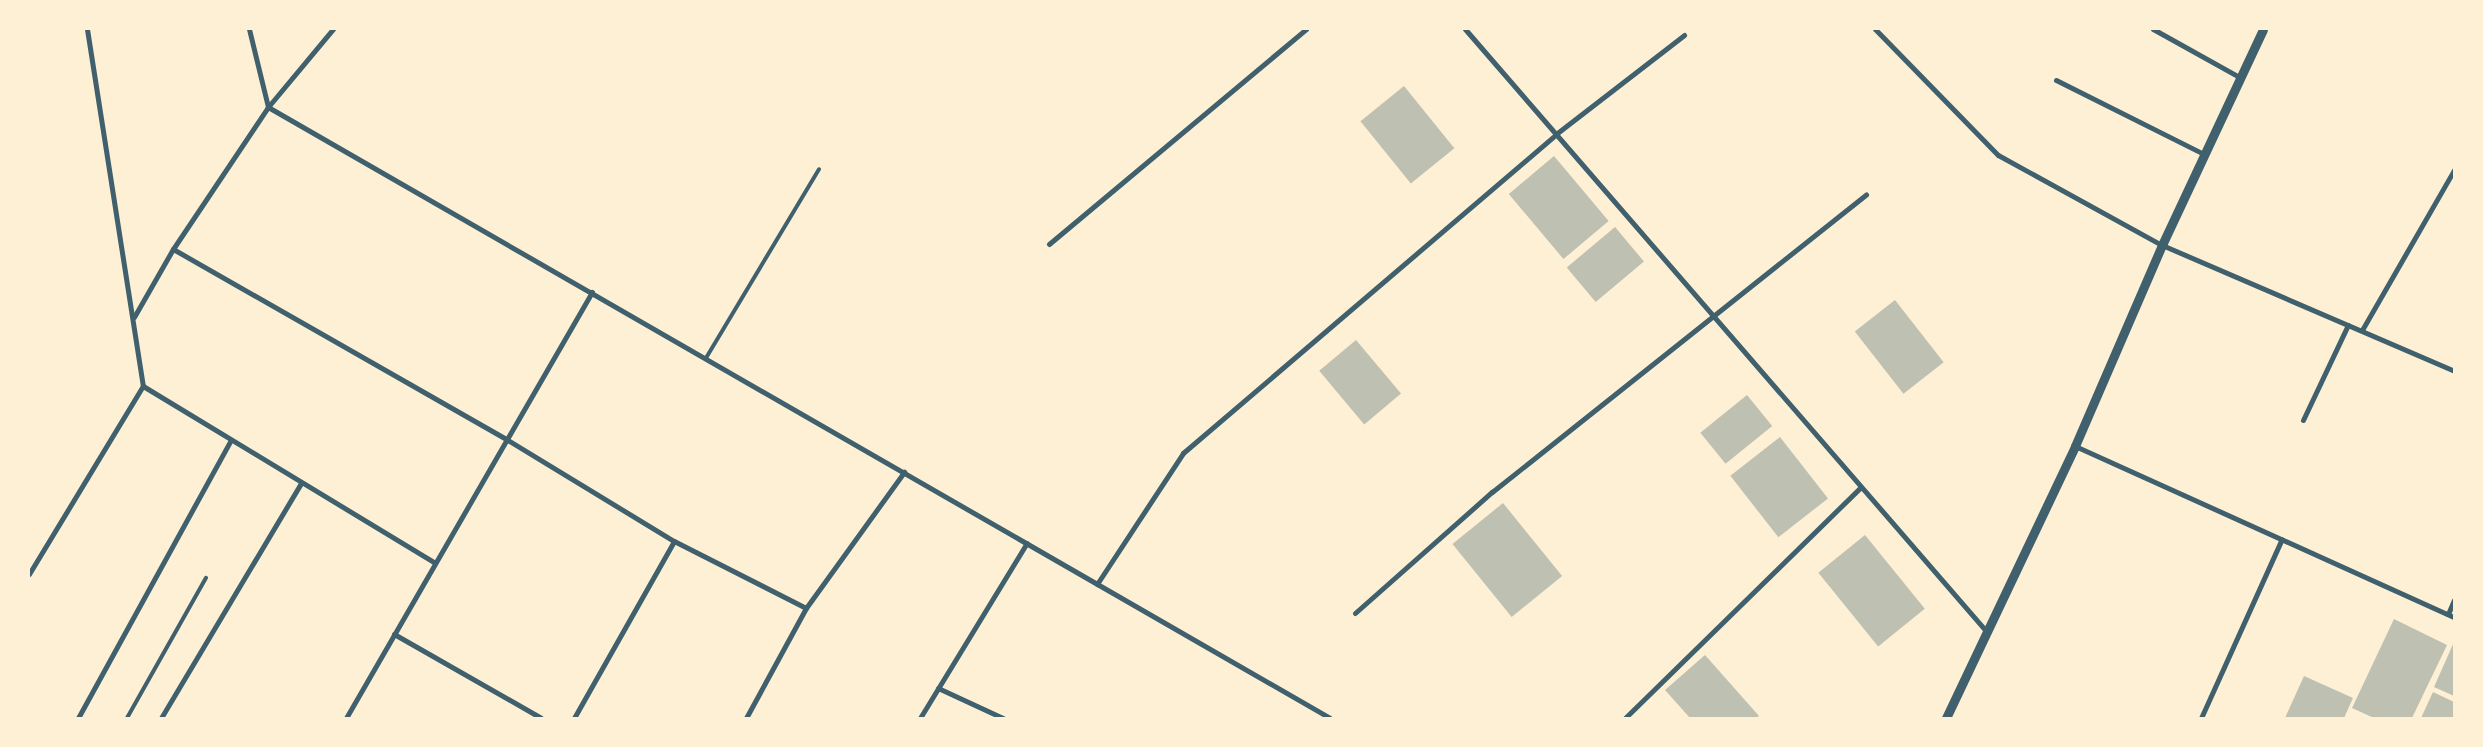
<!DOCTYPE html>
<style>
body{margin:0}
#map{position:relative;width:2483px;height:747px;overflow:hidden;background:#fdf0d5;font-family:Raleway,sans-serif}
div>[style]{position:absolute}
.building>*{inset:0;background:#bec0b2;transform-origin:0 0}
.service>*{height:4px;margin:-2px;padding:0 2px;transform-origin:2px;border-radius:2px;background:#3f606c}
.minor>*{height:5px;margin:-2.5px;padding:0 2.5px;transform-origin:2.5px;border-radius:2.5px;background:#3f606c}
.tertiary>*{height:9px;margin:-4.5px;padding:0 4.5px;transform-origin:4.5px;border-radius:4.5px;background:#3f606c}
span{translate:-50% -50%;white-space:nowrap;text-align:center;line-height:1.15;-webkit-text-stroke:5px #fdf0d5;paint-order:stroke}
.frame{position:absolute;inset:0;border:30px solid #fdf0d5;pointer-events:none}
</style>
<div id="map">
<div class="building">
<i style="left:1404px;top:86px;width:80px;height:56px;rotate:51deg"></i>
<i style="left:1554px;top:156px;width:85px;height:59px;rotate:50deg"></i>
<i style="left:1615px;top:227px;width:45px;height:63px;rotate:50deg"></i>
<i style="left:1895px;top:300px;width:79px;height:51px;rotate:52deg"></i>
<i style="left:1356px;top:340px;width:70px;height:48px;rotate:50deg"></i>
<i style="left:1747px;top:395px;width:40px;height:60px;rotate:51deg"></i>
<i style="left:1780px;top:437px;width:78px;height:63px;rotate:52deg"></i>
<i style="left:1503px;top:503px;width:94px;height:65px;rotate:51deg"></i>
<i style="left:1865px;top:535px;width:95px;height:60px;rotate:51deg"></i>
<i style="clip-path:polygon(2394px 619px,2447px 645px,2412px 718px,2374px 718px,2352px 708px)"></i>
<i style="clip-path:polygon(2454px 642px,2454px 696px,2434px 687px)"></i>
<i style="clip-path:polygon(1705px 655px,1759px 716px,1756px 718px,1690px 718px,1665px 690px)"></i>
<i style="clip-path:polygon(2304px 676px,2353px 698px,2344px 718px,2285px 718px)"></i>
<i style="clip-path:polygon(2433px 692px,2454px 702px,2454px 718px,2421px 718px)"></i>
</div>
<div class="service">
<i style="left:706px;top:358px;width:220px;rotate:-59.1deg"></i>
<i style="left:127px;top:718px;width:161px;rotate:-60.6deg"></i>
</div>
<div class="minor">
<i style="left:87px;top:29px;width:361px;rotate:81.1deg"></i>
<i style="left:143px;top:386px;width:341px;rotate:31.2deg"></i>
<i style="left:249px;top:29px;width:80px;rotate:76.3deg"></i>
<i style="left:268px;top:107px;width:1225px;rotate:29.91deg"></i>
<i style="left:1465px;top:29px;width:798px;rotate:49.12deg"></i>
<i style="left:1875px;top:29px;width:176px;rotate:45.7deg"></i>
<i style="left:1998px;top:155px;width:187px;rotate:28.8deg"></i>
<i style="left:2162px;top:245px;width:318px;rotate:23.3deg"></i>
<i style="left:2153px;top:29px;width:101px;rotate:29.1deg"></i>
<i style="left:2056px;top:80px;width:165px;rotate:26.6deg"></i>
<i style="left:1049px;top:244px;width:335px;rotate:-39.9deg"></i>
<i style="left:173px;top:249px;width:383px;rotate:29.7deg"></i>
<i style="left:506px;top:439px;width:197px;rotate:31.3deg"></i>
<i style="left:674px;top:541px;width:148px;rotate:26.9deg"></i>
<i style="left:134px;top:317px;width:78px;rotate:-60.2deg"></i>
<i style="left:173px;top:249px;width:171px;rotate:-56.2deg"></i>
<i style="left:268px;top:107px;width:102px;rotate:-50.2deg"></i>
<i style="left:2362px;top:330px;width:185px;rotate:-60.1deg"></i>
<i style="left:2303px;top:420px;width:105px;rotate:-64.7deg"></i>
<i style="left:2075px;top:446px;width:416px;rotate:24.3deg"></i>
<i style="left:29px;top:574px;width:220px;rotate:-58.8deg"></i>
<i style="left:1097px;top:584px;width:157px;rotate:-56.7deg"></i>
<i style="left:1183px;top:453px;width:491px;rotate:-40.5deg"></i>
<i style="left:1556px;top:134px;width:162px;rotate:-37.7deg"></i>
<i style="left:1355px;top:613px;width:183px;rotate:-41.5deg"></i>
<i style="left:1492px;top:492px;width:478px;rotate:-38.5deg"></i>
<i style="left:2448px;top:614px;width:15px;rotate:-67deg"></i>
<i style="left:394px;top:634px;width:169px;rotate:29.7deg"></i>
<i style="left:938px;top:688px;width:72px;rotate:24.8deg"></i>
<i style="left:78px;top:718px;width:316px;rotate:-61.2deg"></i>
<i style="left:161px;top:718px;width:274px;rotate:-59.2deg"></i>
<i style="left:346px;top:718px;width:492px;rotate:-60deg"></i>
<i style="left:574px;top:718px;width:203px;rotate:-60.5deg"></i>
<i style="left:746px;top:718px;width:125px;rotate:-61.4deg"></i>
<i style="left:806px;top:608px;width:168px;rotate:-54.2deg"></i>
<i style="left:920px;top:718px;width:205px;rotate:-58.6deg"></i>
<i style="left:1625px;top:718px;width:330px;rotate:-44.4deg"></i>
<i style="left:2201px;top:718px;width:196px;rotate:-65.7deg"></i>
</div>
<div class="tertiary">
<i style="left:1946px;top:718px;width:301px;rotate:-64.6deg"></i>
<i style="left:2075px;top:446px;width:219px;rotate:-66.6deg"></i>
<i style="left:2162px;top:245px;width:238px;rotate:-64.9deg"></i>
</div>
<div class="frame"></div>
</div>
